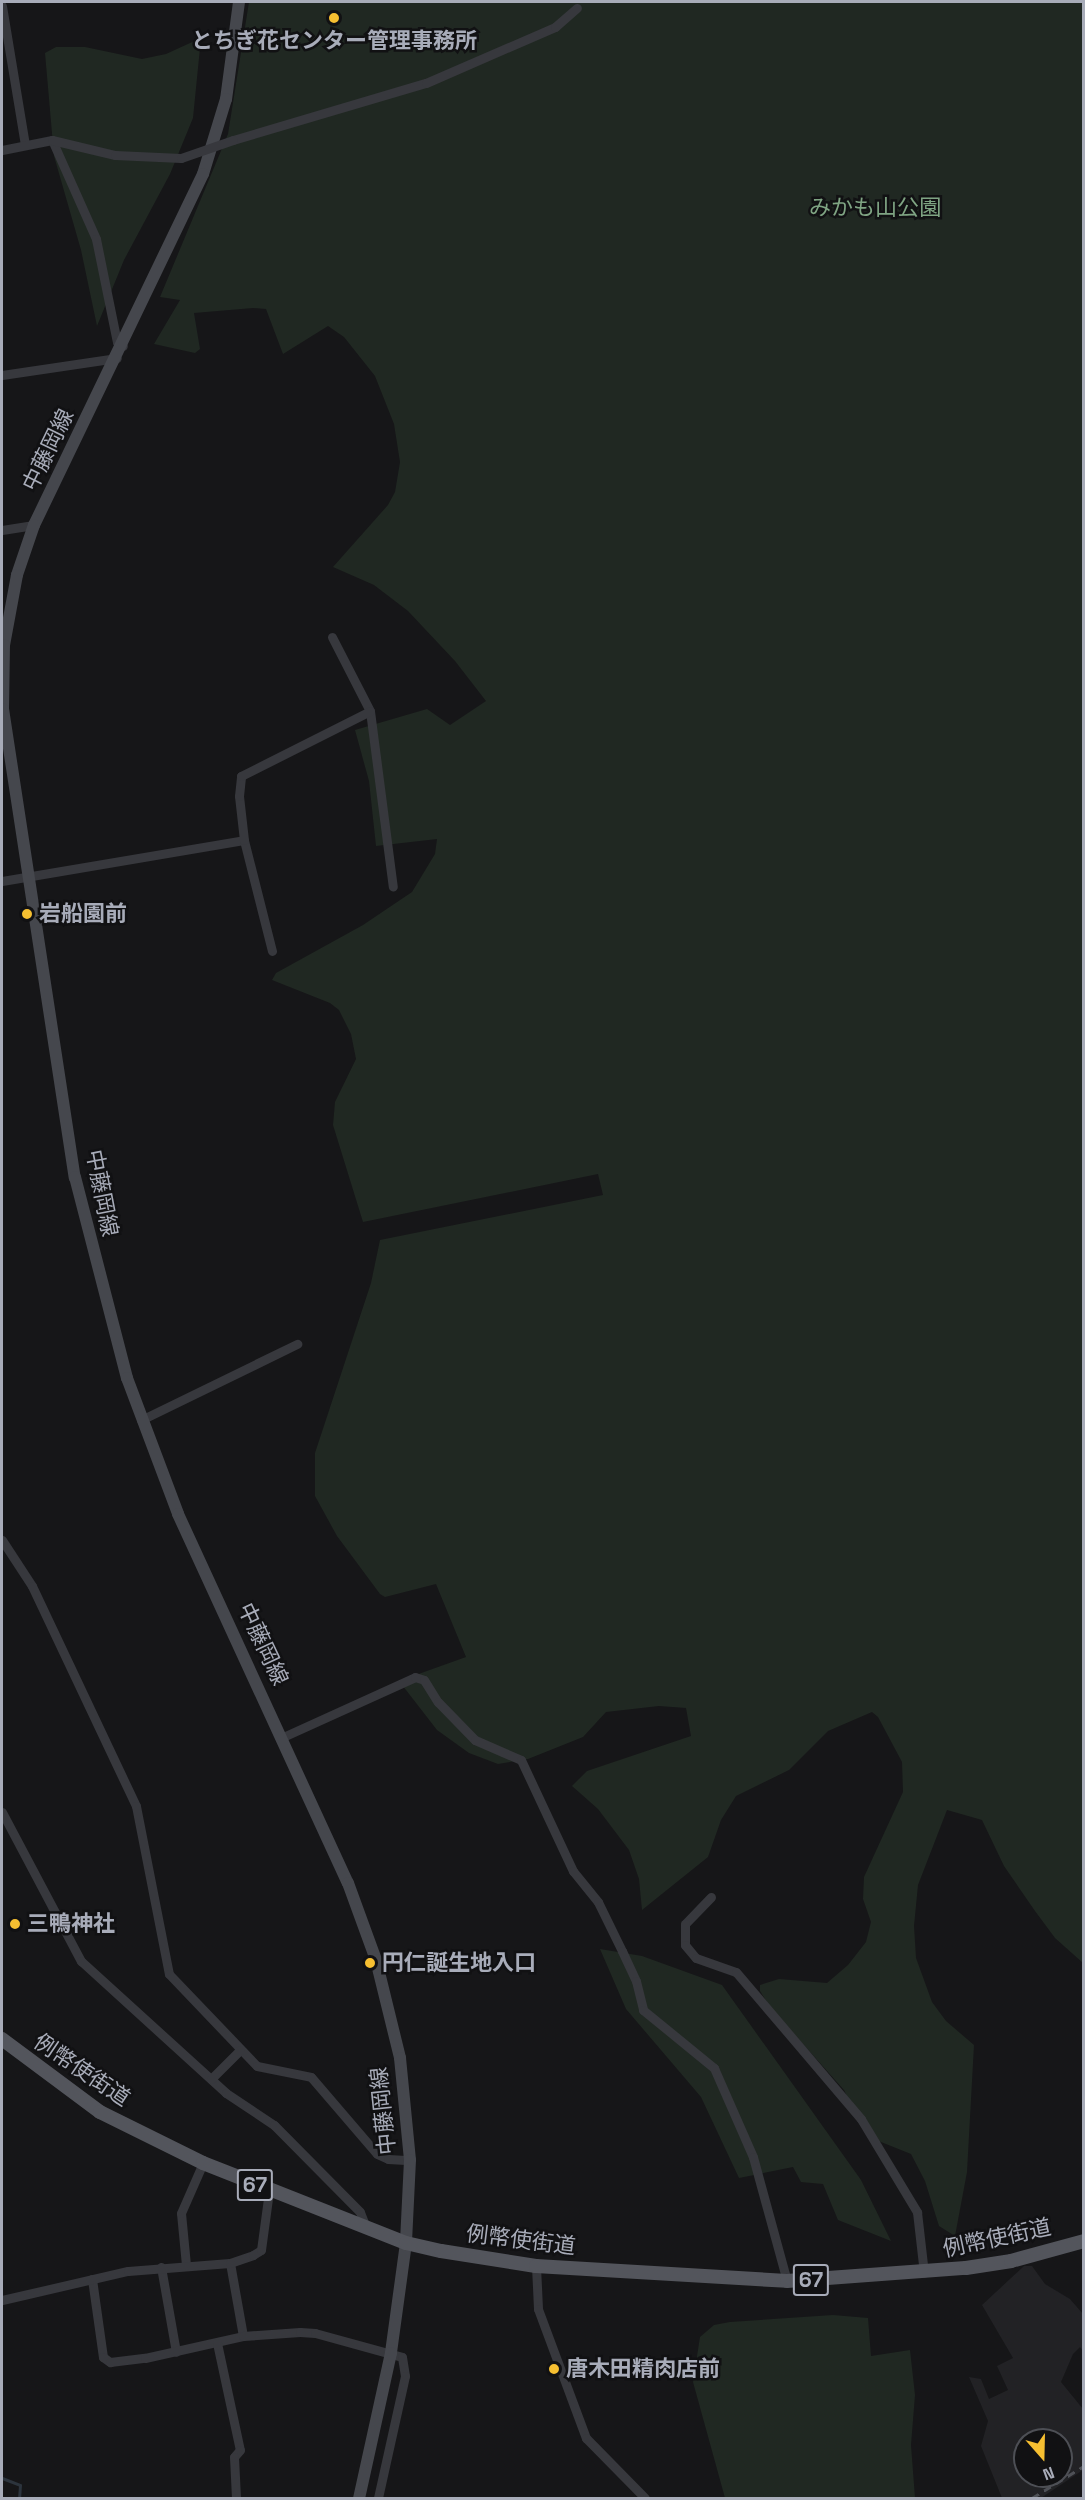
<!DOCTYPE html>
<meta charset="utf-8">
<style>
body{margin:0}
#map{position:relative;width:1085px;height:2500px;overflow:hidden;background:#161618;font-family:"Space Grotesk","Noto Sans JP",sans-serif}
div>[style]{position:absolute}
.built>*{inset:0;background:#222225}
.green>*{inset:0;background:#202822}
.stream>*{height:3px;margin:-1.5px;padding:0 1.5px;transform-origin:1.5px;border-radius:1.5px;background:#2c343d}
.street>*{height:9px;margin:-4.5px;padding:0 4.5px;transform-origin:4.5px;border-radius:4.5px;background:#37383d}
.secondary>*{height:12px;margin:-6px;padding:0 6px;transform-origin:6px;border-radius:6px;background:#45474d}
.primary>*{height:14px;margin:-7px;padding:0 7px;transform-origin:7px;border-radius:7px;background:#53555c}
.rail>*{height:3px;margin-top:-1.5px;transform-origin:0;background:repeating-linear-gradient(90deg,#4e5056 0 8px,transparent 0 14px)}
.street-bridge>*{height:9px;margin:-4.5px;padding:0 4.5px;transform-origin:4.5px;border-radius:4.5px;background:#37383d}
.dots>*{width:16px;height:16px;translate:-50% -50%;box-sizing:border-box;border:3px solid #111113;border-radius:50%}
span{translate:-50% -50%;white-space:nowrap;text-align:center;line-height:1.15;-webkit-text-stroke:5px #111113;paint-order:stroke}
.shield-label span{padding:2px 4px;background:#111113;border:2px solid;border-radius:4px;-webkit-text-stroke-width:0}
.shield-label{font-size:21px;color:#a8acb9;font-weight:700}
.poi-label{font-size:22px;color:#a8acb9;font-weight:700}
.left{translate:0 -50%;text-align:left}
.park-label{font-size:22px;color:#7fa483}
.street-label{font-size:22px;color:#a8acb9}
.frame{position:absolute;inset:0;border:3px solid #a8acb9;pointer-events:none}
.north{position:absolute;left:1013px;top:2428px;width:60px;height:60px;box-sizing:border-box;background:#111113;border:2px solid #4d4f55;border-radius:50%;rotate:160deg;font-size:16px;font-weight:700;line-height:24px;text-align:center;color:#a8acb9}
.north::after{content:'';display:block;margin:auto;width:21px;height:27px;background:#f6bf31;clip-path:polygon(50% 0,100% 100%,50% 72%,0 100%)}
</style>
<div id="map">
<div class="built">
<i style="clip-path:polygon(evenodd,1024px 2266px,1032px 2266px,1045px 2284px,1070px 2299px,1083px 2314px,1083px 2351px,1080px 2347px,1073px 2354px,1061px 2382px,1083px 2409px,1083px 2470px,1041px 2498px,1002px 2498px,981px 2446px,988px 2421px,969px 2377px,981px 2379px,989px 2399px,1008px 2390px,997px 2366px,1013px 2358px,982px 2305px,1024px 2266px,1025px 2440px,1061px 2440px,1061px 2476px,1025px 2476px,1025px 2440px)"></i>
</div>
<div class="green">
<i style="clip-path:polygon(249px 2px,1083px 2px,1083px 1963px,1055px 1938px,1035px 1911px,1004px 1866px,982px 1820px,947px 1810px,918px 1885px,914px 1926px,916px 1958px,932px 2002px,946px 2021px,974px 2045px,967px 2172px,955px 2236px,939px 2226px,925px 2181px,911px 2154px,876px 2140px,861px 2126px,844px 2090px,770px 2007px,760px 1991px,760px 1985px,779px 1979px,827px 1983px,848px 1965px,866px 1942px,871px 1922px,863px 1899px,864px 1877px,903px 1792px,902px 1762px,878px 1717px,872px 1712px,828px 1731px,789px 1770px,736px 1796px,721px 1820px,708px 1857px,642px 1910px,639px 1879px,629px 1850px,598px 1809px,572px 1786px,587px 1771px,691px 1736px,686px 1708px,659px 1706px,606px 1712px,583px 1737px,528px 1759px,498px 1764px,469px 1753px,437px 1730px,399px 1681px,466px 1657px,436px 1584px,385px 1597px,380px 1594px,337px 1536px,315px 1496px,315px 1453px,371px 1283px,380px 1240px,603px 1195px,598px 1174px,363px 1222px,333px 1125px,335px 1102px,356px 1059px,351px 1034px,339px 1010px,330px 1003px,272px 980px,276px 973px,363px 925px,412px 892px,435px 854px,437px 839px,376px 846px,369px 781px,355px 730px,427px 709px,450px 725px,486px 701px,455px 661px,408px 611px,374px 585px,333px 567px,388px 505px,395px 492px,400px 462px,394px 424px,375px 376px,344px 337px,328px 326px,283px 354px,266px 309px,253px 308px,194px 313px,200px 349px,195px 353px,154px 344px,180px 300px,160px 297px,228px 134px)"></i>
<i style="clip-path:polygon(201px 38px,193px 118px,170px 174px,124px 260px,97px 326px,81px 250px,54px 156px,45px 53px,56px 47px,85px 47px,142px 59px,166px 54px)"></i>
<i style="clip-path:polygon(600px 1949px,642px 1956px,722px 1985px,861px 2180px,891px 2241px,838px 2220px,823px 2184px,801px 2182px,793px 2167px,739px 2178px,701px 2097px,626px 2009px)"></i>
<i style="clip-path:polygon(833px 2315px,868px 2318px,871px 2356px,910px 2350px,915px 2395px,911px 2445px,915px 2498px,725px 2498px,693px 2382px,700px 2337px,714px 2325px,730px 2322px)"></i>
</div>
<div class="stream">
<i style="left:2px;top:2478px;width:19px;rotate:21deg"></i>
<i style="left:20px;top:2485px;width:13px;rotate:94deg"></i>
</div>
<div class="street">
<i style="left:2px;top:6px;width:141px;rotate:80.6deg"></i>
<i style="left:52px;top:140px;width:108px;rotate:66deg"></i>
<i style="left:96px;top:239px;width:105px;rotate:78.5deg"></i>
<i style="left:117px;top:342px;width:7px;rotate:34deg"></i>
<i style="left:233px;top:140px;width:201px;rotate:-16.5deg"></i>
<i style="left:426px;top:83px;width:141px;rotate:-23.5deg"></i>
<i style="left:555px;top:27px;width:29px;rotate:-41deg"></i>
<i style="left:2px;top:150px;width:51px;rotate:-11.3deg"></i>
<i style="left:52px;top:140px;width:65px;rotate:13.4deg"></i>
<i style="left:115px;top:155px;width:66px;rotate:2.6deg"></i>
<i style="left:2px;top:375px;width:116px;rotate:-8.4deg"></i>
<i style="left:2px;top:530px;width:32px;rotate:-9deg"></i>
<i style="left:332px;top:637px;width:83px;rotate:62.8deg"></i>
<i style="left:370px;top:711px;width:177px;rotate:82.6deg"></i>
<i style="left:2px;top:881px;width:245px;rotate:-9.6deg"></i>
<i style="left:272px;top:951px;width:114px;rotate:-104.2deg"></i>
<i style="left:244px;top:840px;width:44px;rotate:-96.5deg"></i>
<i style="left:239px;top:796px;width:20px;rotate:-84deg"></i>
<i style="left:241px;top:776px;width:144px;rotate:-26.7deg"></i>
<i style="left:141px;top:1420px;width:174px;rotate:-26deg"></i>
<i style="left:2px;top:1540px;width:55px;rotate:56.9deg"></i>
<i style="left:32px;top:1586px;width:243px;rotate:64.7deg"></i>
<i style="left:136px;top:1806px;width:171px;rotate:78.9deg"></i>
<i style="left:169px;top:1974px;width:127px;rotate:46.3deg"></i>
<i style="left:257px;top:2066px;width:55px;rotate:11.5deg"></i>
<i style="left:311px;top:2077px;width:101px;rotate:49.4deg"></i>
<i style="left:377px;top:2154px;width:12px;rotate:24deg"></i>
<i style="left:388px;top:2159px;width:22px;rotate:3deg"></i>
<i style="left:283px;top:1737px;width:145px;rotate:-24.4deg"></i>
<i style="left:415px;top:1677px;width:9px;rotate:18deg"></i>
<i style="left:424px;top:1680px;width:26px;rotate:58deg"></i>
<i style="left:438px;top:1702px;width:53px;rotate:45.8deg"></i>
<i style="left:475px;top:1740px;width:50px;rotate:23.5deg"></i>
<i style="left:521px;top:1760px;width:123px;rotate:64.9deg"></i>
<i style="left:573px;top:1871px;width:40px;rotate:51deg"></i>
<i style="left:598px;top:1902px;width:55px;rotate:63.9deg"></i>
<i style="left:622px;top:1951px;width:33px;rotate:65deg"></i>
<i style="left:636px;top:1981px;width:30px;rotate:76deg"></i>
<i style="left:643px;top:2010px;width:92px;rotate:39.2deg"></i>
<i style="left:714px;top:2068px;width:97px;rotate:66.3deg"></i>
<i style="left:753px;top:2157px;width:129px;rotate:74.7deg"></i>
<i style="left:2px;top:1812px;width:169px;rotate:62.1deg"></i>
<i style="left:81px;top:1961px;width:196px;rotate:42.3deg"></i>
<i style="left:226px;top:2093px;width:58px;rotate:33.7deg"></i>
<i style="left:274px;top:2125px;width:122px;rotate:45.3deg"></i>
<i style="left:360px;top:2212px;width:17px;rotate:69deg"></i>
<i style="left:711px;top:1897px;width:37px;rotate:134deg"></i>
<i style="left:685px;top:1924px;width:21px;rotate:90deg"></i>
<i style="left:685px;top:1945px;width:17px;rotate:50deg"></i>
<i style="left:696px;top:1958px;width:42px;rotate:19.3deg"></i>
<i style="left:736px;top:1972px;width:193px;rotate:49.6deg"></i>
<i style="left:861px;top:2119px;width:109px;rotate:58.9deg"></i>
<i style="left:917px;top:2212px;width:61px;rotate:83.5deg"></i>
<i style="left:211px;top:2079px;width:40px;rotate:-45deg"></i>
<i style="left:230px;top:2263px;width:74px;rotate:79.9deg"></i>
<i style="left:186px;top:2265px;width:52px;rotate:-95.5deg"></i>
<i style="left:181px;top:2213px;width:55px;rotate:-66.3deg"></i>
<i style="left:536px;top:2266px;width:43px;rotate:87.3deg"></i>
<i style="left:538px;top:2309px;width:138px;rotate:69.6deg"></i>
<i style="left:586px;top:2438px;width:84px;rotate:45.5deg"></i>
<i style="left:161px;top:2267px;width:86px;rotate:80deg"></i>
<i style="left:92px;top:2279px;width:79px;rotate:82deg"></i>
<i style="left:103px;top:2357px;width:9px;rotate:36deg"></i>
<i style="left:110px;top:2362px;width:35px;rotate:-7deg"></i>
<i style="left:145px;top:2358px;width:100px;rotate:-12.7deg"></i>
<i style="left:243px;top:2336px;width:57px;rotate:-4deg"></i>
<i style="left:300px;top:2332px;width:15px;rotate:4deg"></i>
<i style="left:315px;top:2333px;width:90px;rotate:15.4deg"></i>
<i style="left:402px;top:2357px;width:19px;rotate:81deg"></i>
<i style="left:405px;top:2376px;width:125px;rotate:102.5deg"></i>
<i style="left:2px;top:2300px;width:129px;rotate:-13deg"></i>
<i style="left:128px;top:2271px;width:102px;rotate:-4.5deg"></i>
<i style="left:230px;top:2263px;width:24px;rotate:-19deg"></i>
<i style="left:253px;top:2255px;width:9px;rotate:-32deg"></i>
<i style="left:261px;top:2250px;width:60px;rotate:-82.3deg"></i>
<i style="left:217px;top:2343px;width:109px;rotate:77.9deg"></i>
<i style="left:240px;top:2450px;width:9px;rotate:131deg"></i>
<i style="left:234px;top:2457px;width:41px;rotate:87.2deg"></i>
</div>
<div class="secondary">
<i style="left:239px;top:2px;width:98px;rotate:97.6deg"></i>
<i style="left:226px;top:99px;width:78px;rotate:107deg"></i>
<i style="left:203px;top:174px;width:390px;rotate:115.7deg"></i>
<i style="left:34px;top:525px;width:53px;rotate:108.8deg"></i>
<i style="left:17px;top:575px;width:71px;rotate:100.5deg"></i>
<i style="left:4px;top:645px;width:64px;rotate:90.9deg"></i>
<i style="left:3px;top:709px;width:474px;rotate:81.3deg"></i>
<i style="left:75px;top:1177px;width:208px;rotate:75.5deg"></i>
<i style="left:127px;top:1378px;width:145px;rotate:69.4deg"></i>
<i style="left:178px;top:1514px;width:406px;rotate:65.3deg"></i>
<i style="left:348px;top:1883px;width:82px;rotate:70deg"></i>
<i style="left:376px;top:1960px;width:101px;rotate:76.2deg"></i>
<i style="left:400px;top:2058px;width:102px;rotate:84.4deg"></i>
<i style="left:410px;top:2160px;width:83px;rotate:92.8deg"></i>
<i style="left:406px;top:2243px;width:111px;rotate:97.8deg"></i>
<i style="left:391px;top:2353px;width:148px;rotate:102.4deg"></i>
</div>
<div class="primary">
<i style="left:2px;top:2039px;width:122px;rotate:36.7deg"></i>
<i style="left:100px;top:2112px;width:115px;rotate:26.3deg"></i>
<i style="left:203px;top:2163px;width:218px;rotate:21.5deg"></i>
<i style="left:406px;top:2243px;width:36px;rotate:13deg"></i>
<i style="left:441px;top:2251px;width:96px;rotate:9deg"></i>
<i style="left:536px;top:2266px;width:251px;rotate:3.4deg"></i>
<i style="left:787px;top:2281px;width:179px;rotate:-4.2deg"></i>
<i style="left:966px;top:2268px;width:46px;rotate:-8.8deg"></i>
<i style="left:1011px;top:2261px;width:76px;rotate:-15.3deg"></i>
</div>
<div class="rail">
<i style="left:1032px;top:2498px;width:61px;rotate:-31.6deg"></i>
</div>
<div class="street-bridge">
<i style="left:181px;top:158px;width:55px;rotate:-19.1deg"></i>
</div>
<div class="dots">
<i style="left:334px;top:18px;background:#f6bf31"></i>
<i style="left:27px;top:914px;background:#f6bf31"></i>
<i style="left:15px;top:1924px;background:#f6bf31"></i>
<i style="left:370px;top:1963px;background:#f6bf31"></i>
<i style="left:554px;top:2369px;background:#f6bf31"></i>
</div>
<div class="shield-label">
<span style="left:255px;top:2185px">67</span>
<span style="left:811px;top:2280px">67</span>
</div>
<div class="poi-label">
<span style="left:334px;top:41px">とちぎ花センター管理事務所</span>
<span class="left" style="left:39px;top:914px">岩船園前</span>
<span class="left" style="left:27px;top:1924px">三鴨神社</span>
<span class="left" style="left:382px;top:1963px">円仁誕生地入口</span>
<span class="left" style="left:566px;top:2369px">唐木田精肉店前</span>
</div>
<div class="park-label">
<span style="left:875px;top:208px">みかも山公園</span>
</div>
<div class="street-label">
<span style="left:48px;top:450px;rotate:-64deg">中藤岡線</span>
<span style="left:102px;top:1193px;rotate:79deg">中藤岡線</span>
<span style="left:263px;top:1644px;rotate:65deg">中藤岡線</span>
<span style="left:82px;top:2070px;rotate:34deg">例幣使街道</span>
<span style="left:383px;top:2111px;rotate:-96deg">中藤岡線</span>
<span style="left:997px;top:2238px;rotate:-12deg">例幣使街道</span>
<span style="left:521px;top:2240px;rotate:7deg">例幣使街道</span>
</div>
<div class="frame"></div>
<div class="north">N</div>
</div>
